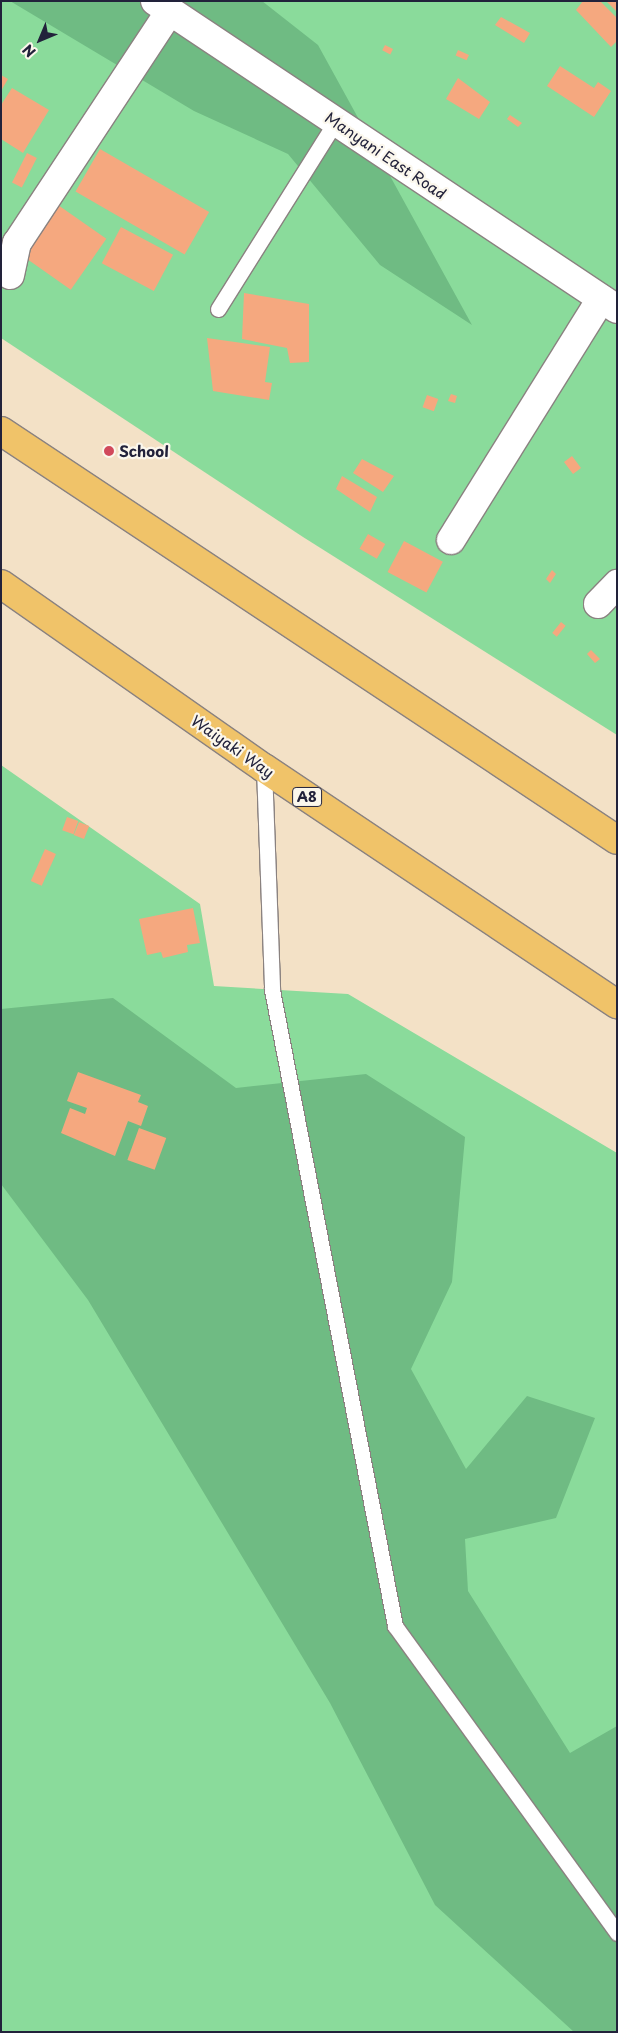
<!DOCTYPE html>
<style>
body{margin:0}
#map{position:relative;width:618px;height:2033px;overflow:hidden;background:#f3e1c6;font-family:"Playpen Sans",sans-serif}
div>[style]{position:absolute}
.green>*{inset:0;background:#8adb9b}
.forest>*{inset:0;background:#6fbb83}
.building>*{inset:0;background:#f5a87f;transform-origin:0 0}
.roads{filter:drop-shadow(1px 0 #8a8280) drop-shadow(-1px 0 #8a8280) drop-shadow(0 1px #8a8280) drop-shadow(0 -1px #8a8280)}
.lane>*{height:15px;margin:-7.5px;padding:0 7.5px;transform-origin:7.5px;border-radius:7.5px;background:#fff}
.street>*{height:28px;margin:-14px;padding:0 14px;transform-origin:14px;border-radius:14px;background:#fff}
.highway>*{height:28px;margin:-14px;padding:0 14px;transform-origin:14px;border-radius:14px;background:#f0c369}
.dots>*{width:14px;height:14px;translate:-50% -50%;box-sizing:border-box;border:2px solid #fbf7ec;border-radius:50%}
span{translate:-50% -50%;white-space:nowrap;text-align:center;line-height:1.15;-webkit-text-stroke:4.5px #fbf7ec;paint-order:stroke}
.shield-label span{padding:1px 4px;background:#fbf7ec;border:1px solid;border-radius:4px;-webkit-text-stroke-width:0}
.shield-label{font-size:14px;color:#22223b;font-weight:700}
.street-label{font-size:15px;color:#22223b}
.poi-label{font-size:15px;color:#22223b;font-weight:700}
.left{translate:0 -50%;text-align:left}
.frame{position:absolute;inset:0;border:2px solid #22223b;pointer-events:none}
.north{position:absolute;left:15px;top:15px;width:50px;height:50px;-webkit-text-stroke:4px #fbf7ec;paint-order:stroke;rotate:225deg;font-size:14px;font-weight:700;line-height:20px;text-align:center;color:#22223b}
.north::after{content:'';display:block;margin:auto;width:18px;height:22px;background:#22223b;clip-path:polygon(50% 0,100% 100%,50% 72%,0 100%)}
</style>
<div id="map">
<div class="green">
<i style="clip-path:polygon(1px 1px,617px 1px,617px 735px,303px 537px,1px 338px)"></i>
<i style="clip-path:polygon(1px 765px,200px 904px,214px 986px,348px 994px,617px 1153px,617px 2032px,1px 2032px)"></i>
</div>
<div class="forest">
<i style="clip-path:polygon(10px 1px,262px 1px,318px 45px,472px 325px,380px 265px,288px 154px,194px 111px)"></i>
<i style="clip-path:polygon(113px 998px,236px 1088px,366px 1074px,465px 1137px,452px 1282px,411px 1369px,466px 1469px,527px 1396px,595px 1418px,556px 1518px,465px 1539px,468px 1591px,570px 1753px,617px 1726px,617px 2032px,574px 2032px,435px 1905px,330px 1703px,88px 1300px,1px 1184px,1px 1009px)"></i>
</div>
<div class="building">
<i style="clip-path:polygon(583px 1px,600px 1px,617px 18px,617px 41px,611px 47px,576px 10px)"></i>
<i style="clip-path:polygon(606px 1px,617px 1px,617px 12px)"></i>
<i style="clip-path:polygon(501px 17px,530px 33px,524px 43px,495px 25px)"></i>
<i style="left:385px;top:45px;width:9px;height:6px;rotate:27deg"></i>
<i style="left:458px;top:50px;width:12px;height:6px;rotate:24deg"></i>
<i style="clip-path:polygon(560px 66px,594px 88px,598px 82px,611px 91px,594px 117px,547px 86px)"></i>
<i style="clip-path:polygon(1px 75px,8px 79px,1px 91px)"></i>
<i style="clip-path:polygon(458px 78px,490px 102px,479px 119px,446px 99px)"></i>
<i style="clip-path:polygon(12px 88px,49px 110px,23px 153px,1px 139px,1px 105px)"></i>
<i style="clip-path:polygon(510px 115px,522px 123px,518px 127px,507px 119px)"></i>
<i style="left:100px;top:149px;width:126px;height:49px;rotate:30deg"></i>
<i style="left:27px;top:153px;width:11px;height:33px;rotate:27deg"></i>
<i style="left:58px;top:205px;width:59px;height:62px;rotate:35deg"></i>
<i style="left:121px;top:227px;width:59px;height:41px;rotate:28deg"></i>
<i style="clip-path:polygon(244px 293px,309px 304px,309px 362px,290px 363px,287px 348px,242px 339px)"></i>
<i style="clip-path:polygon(207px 338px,270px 347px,265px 382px,272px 383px,269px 400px,213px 391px)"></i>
<i style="clip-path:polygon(451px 394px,457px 396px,455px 403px,448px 401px)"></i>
<i style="left:427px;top:395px;width:12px;height:13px;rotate:20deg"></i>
<i style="left:572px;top:456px;width:15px;height:10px;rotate:53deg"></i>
<i style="clip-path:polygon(362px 459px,394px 476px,383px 492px,353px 473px)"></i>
<i style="clip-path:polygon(342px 476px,377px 497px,370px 512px,336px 489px)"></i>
<i style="left:368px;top:534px;width:20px;height:17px;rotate:30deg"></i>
<i style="left:404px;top:541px;width:44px;height:35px;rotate:28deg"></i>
<i style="clip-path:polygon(552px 570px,556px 574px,550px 583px,546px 579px)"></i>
<i style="left:561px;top:622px;width:6px;height:14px;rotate:39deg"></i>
<i style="clip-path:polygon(591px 650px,600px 659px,595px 663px,587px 654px)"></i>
<i style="left:67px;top:817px;width:12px;height:14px;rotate:20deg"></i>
<i style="left:79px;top:822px;width:11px;height:14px;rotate:22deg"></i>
<i style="left:45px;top:849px;width:12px;height:35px;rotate:24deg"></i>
<i style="clip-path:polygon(193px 908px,200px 943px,187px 945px,188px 952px,163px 958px,161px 952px,147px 955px,139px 919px)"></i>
<i style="clip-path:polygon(78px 1072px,141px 1095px,138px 1102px,148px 1106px,141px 1126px,128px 1121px,115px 1156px,61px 1133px,70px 1108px,85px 1114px,87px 1108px,67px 1101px)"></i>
<i style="left:139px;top:1128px;width:29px;height:34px;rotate:20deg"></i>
</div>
<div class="roads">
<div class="lane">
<i style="left:218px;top:309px;width:222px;rotate:-57.9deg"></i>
<i style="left:264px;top:768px;width:222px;rotate:87.9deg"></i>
<i style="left:272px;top:990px;width:648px;rotate:79.05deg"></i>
<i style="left:395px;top:1626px;width:379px;rotate:54.1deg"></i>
</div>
<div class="street">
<i style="left:155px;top:1px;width:555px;rotate:33.69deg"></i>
<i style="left:10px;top:275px;width:33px;rotate:-78deg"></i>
<i style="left:17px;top:243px;width:278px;rotate:-56.6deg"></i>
<i style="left:451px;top:540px;width:284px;rotate:-58.1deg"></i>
<i style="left:598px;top:604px;width:28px;rotate:-46deg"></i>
</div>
<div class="highway">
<i style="left:1px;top:431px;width:739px;rotate:33.58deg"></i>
<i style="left:1px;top:584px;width:321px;rotate:35deg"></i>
<i style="left:264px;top:768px;width:425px;rotate:33.8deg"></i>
</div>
</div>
<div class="dots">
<i style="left:109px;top:451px;background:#d1495b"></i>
</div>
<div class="shield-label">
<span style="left:307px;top:797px">A8</span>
</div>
<div class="street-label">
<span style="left:386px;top:155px;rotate:34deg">Manyani East Road</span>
<span style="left:233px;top:746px;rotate:35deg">Waiyaki Way</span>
</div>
<div class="poi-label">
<span class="left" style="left:119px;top:451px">School</span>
</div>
<div class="frame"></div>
<div class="north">N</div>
</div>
